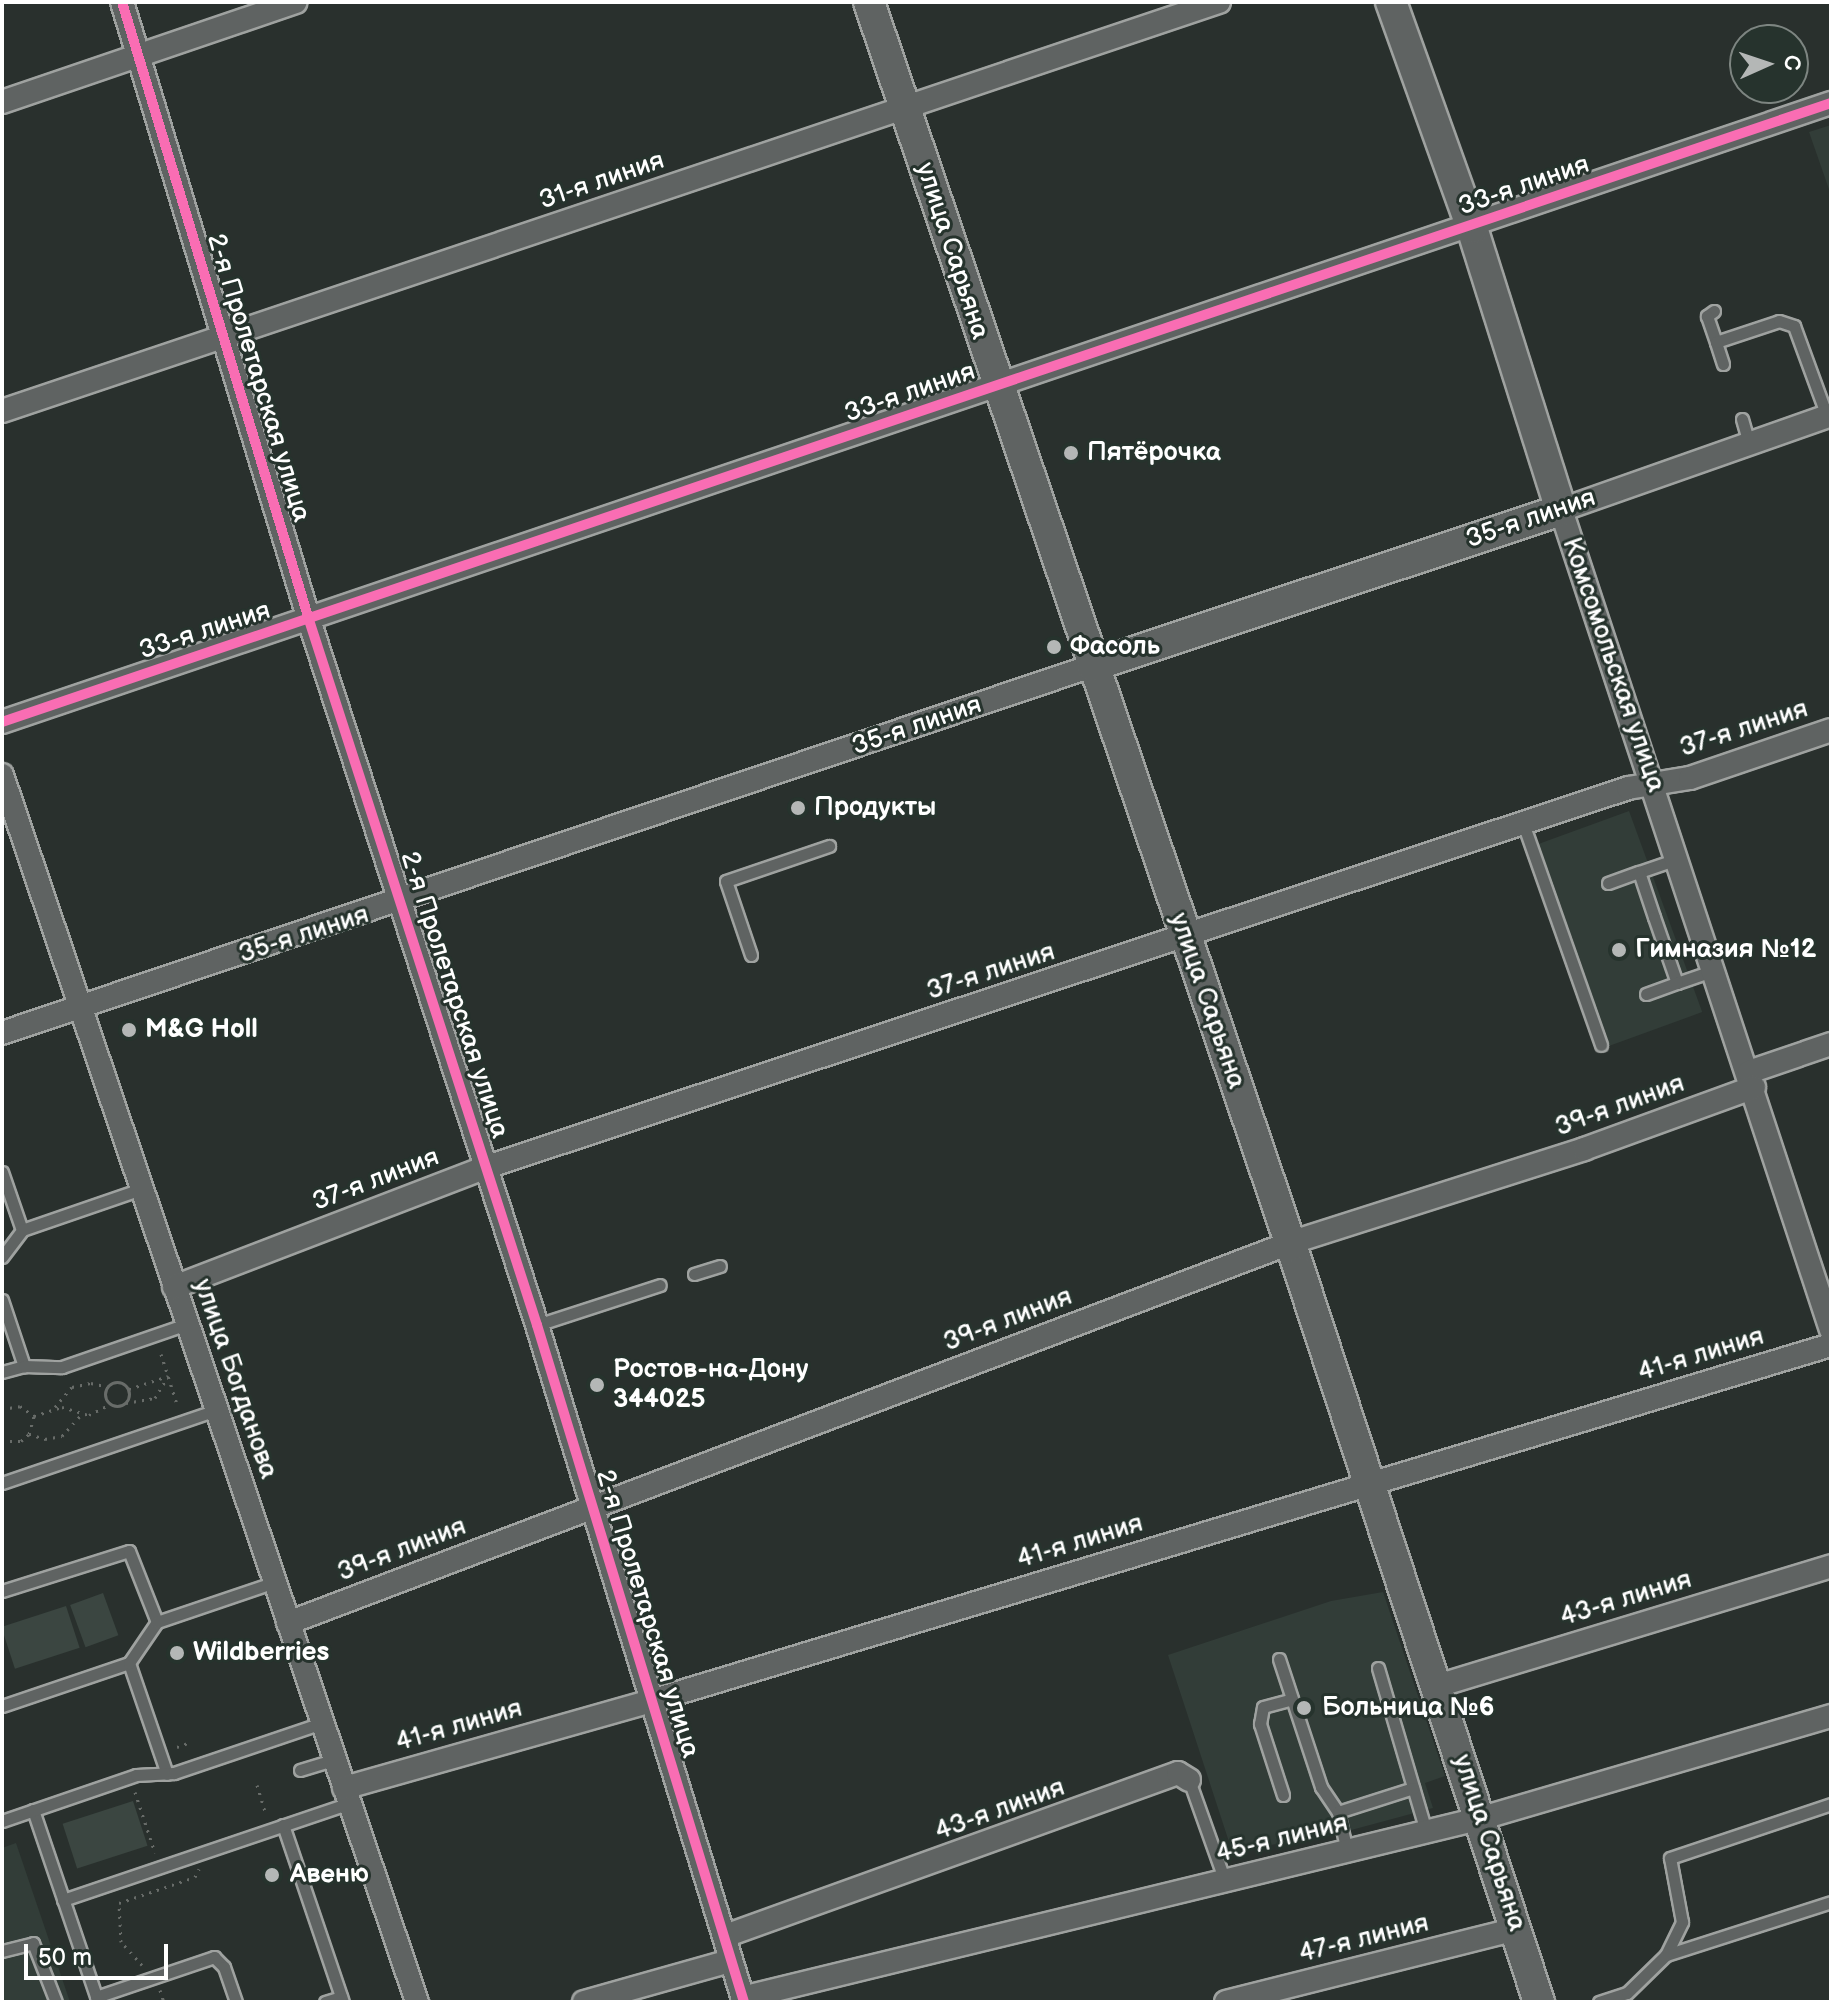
<!DOCTYPE html>
<meta charset="utf-8">
<style>
body{margin:0}
#map{position:relative;width:1833px;height:2004px;overflow:hidden;background:#29302d;font-family:"Balsamiq Sans",sans-serif}
div>[style]{position:absolute}
.built>*{inset:0;background:#323d38;transform-origin:0 0}
.green>*{inset:0;background:#3b4641;transform-origin:0 0}
.path>*{height:3px;margin-top:-1.5px;transform-origin:0;background:repeating-linear-gradient(90deg,#686c69 0 2px,transparent 0 8px)}
.path>.ring{margin:-1.5px;padding:0;box-sizing:content-box;background:none;border:3px solid #686c69;border-radius:50%}
.roads{filter:drop-shadow(2px 0 #9fa2a0) drop-shadow(-2px 0 #9fa2a0) drop-shadow(0 2px #9fa2a0) drop-shadow(0 -2px #9fa2a0)}
.lane>*{height:11px;margin:-5.5px;padding:0 5.5px;transform-origin:5.5px;border-radius:5.5px;background:#5f6362}
.street>*{height:22px;margin:-11px;padding:0 11px;transform-origin:11px;border-radius:11px;background:#5f6362}
.secondary>*{height:30px;margin:-15px;padding:0 15px;transform-origin:15px;border-radius:15px;background:#5f6362}
.cycleway>*{height:10px;margin:-5px;padding:0 5px;transform-origin:5px;border-radius:5px;background:#f96db3}
.dots>*{width:22px;height:22px;translate:-50% -50%;box-sizing:border-box;border:4px solid #26332d;border-radius:50%}
span{translate:-50% -50%;white-space:nowrap;text-align:center;line-height:1.15;-webkit-text-stroke:6px #26332d;paint-order:stroke}
.street-label{font-size:26px;color:#fff}
.poi-label{font-size:26px;color:#fff;font-weight:700}
.left{translate:0 -50%;text-align:left}
.frame{position:absolute;inset:0;border:4px solid #fff;pointer-events:none}
.north{position:absolute;left:1729px;top:24px;width:80px;height:80px;box-sizing:border-box;background:#26332d;border:2px solid #7d8581;border-radius:50%;rotate:87deg;font-size:22px;font-weight:700;line-height:32px;text-align:center;color:#fff}
.north::after{content:'';display:block;margin:auto;width:28px;height:36px;background:#b4b7b6;clip-path:polygon(50% 0,100% 100%,50% 72%,0 100%)}
.scale{position:absolute;left:24px;top:1944px;width:144px;height:36px;box-sizing:border-box;border:4px solid #fff;border-top:0;padding-left:10px;font-size:24px;line-height:28px;white-space:nowrap;color:#fff;-webkit-text-stroke:6px #26332d;paint-order:stroke}
</style>
<div id="map">
<div class="built">
<i style="clip-path:polygon(1831px 125px,1831px 195px,1809px 132px)"></i>
<i style="left:1629px;top:811px;width:214px;height:111px;rotate:70deg"></i>
<i style="clip-path:polygon(1383px 1592px,1445px 1776px,1425px 1783px,1433px 1808px,1329px 1836px,1232px 1851px,1168px 1655px,1331px 1601px)"></i>
<i style="clip-path:polygon(16px 1843px,70px 2002px,2px 2002px,2px 1848px)"></i>
</div>
<div class="green">
<i style="left:103px;top:1593px;width:45px;height:35px;rotate:70deg"></i>
<i style="left:66px;top:1606px;width:44px;height:68px;rotate:72deg"></i>
<i style="left:133px;top:1801px;width:47px;height:74px;rotate:72deg"></i>
</div>
<div class="path">
<i style="left:161px;top:1354px;width:52px;rotate:72.3deg"></i>
<i class="ring" style="left:105px;top:1382px;width:21px;height:21px"></i>
<i style="left:129px;top:1389px;width:41px;rotate:-18.4deg"></i>
<i style="left:126px;top:1403px;width:29px;rotate:-10deg"></i>
<i style="left:155px;top:1398px;width:26px;rotate:-59deg"></i>
<i style="left:55px;top:1407px;width:26px;rotate:-50deg"></i>
<i style="left:72px;top:1387px;width:19px;rotate:-12deg"></i>
<i style="left:91px;top:1383px;width:17px;rotate:13deg"></i>
<i style="left:2px;top:1409px;width:18px;rotate:-9deg"></i>
<i style="left:20px;top:1406px;width:17px;rotate:36deg"></i>
<i style="left:2px;top:1427px;width:10px;rotate:90deg"></i>
<i style="left:29px;top:1434px;width:17px;rotate:17deg"></i>
<i style="left:45px;top:1439px;width:17px;rotate:-10deg"></i>
<i style="left:62px;top:1436px;width:28px;rotate:-48deg"></i>
<i style="left:2px;top:1441px;width:19px"></i>
<i style="left:21px;top:1441px;width:11px;rotate:-41deg"></i>
<i style="left:29px;top:1434px;width:19px;rotate:-74deg"></i>
<i style="left:34px;top:1416px;width:29px;rotate:-18deg"></i>
<i style="left:62px;top:1407px;width:28px;rotate:17deg"></i>
<i style="left:89px;top:1415px;width:25px;rotate:-27deg"></i>
<i style="left:177px;top:1747px;width:15px;rotate:-20deg"></i>
<i style="left:257px;top:1785px;width:27px;rotate:73deg"></i>
<i style="left:135px;top:1792px;width:64px;rotate:71.8deg"></i>
<i style="left:142px;top:1965px;width:31px;rotate:-132deg"></i>
<i style="left:121px;top:1942px;width:39px;rotate:-93deg"></i>
<i style="left:119px;top:1903px;width:80px;rotate:-18.9deg"></i>
<i style="left:195px;top:1877px;width:9px;rotate:-63deg"></i>
<i style="left:160px;top:1990px;width:13px;rotate:72deg"></i>
</div>
<div class="roads">
<div class="lane">
<i style="left:1714px;top:311px;width:9px;rotate:144deg"></i>
<i style="left:1707px;top:316px;width:28px;rotate:71deg"></i>
<i style="left:1723px;top:364px;width:23px;rotate:-108deg"></i>
<i style="left:1716px;top:342px;width:66px;rotate:-18.4deg"></i>
<i style="left:1779px;top:321px;width:16px;rotate:18deg"></i>
<i style="left:1794px;top:326px;width:96px;rotate:69.9deg"></i>
<i style="left:1742px;top:419px;width:26px;rotate:74deg"></i>
<i style="left:1524px;top:826px;width:232px;rotate:70.6deg"></i>
<i style="left:1677px;top:859px;width:40px;rotate:161.1deg"></i>
<i style="left:1639px;top:872px;width:47px;rotate:71.6deg"></i>
<i style="left:1654px;top:917px;width:70px;rotate:70.8deg"></i>
<i style="left:1677px;top:983px;width:40px;rotate:-18.9deg"></i>
<i style="left:1608px;top:883px;width:33px;rotate:-20deg"></i>
<i style="left:751px;top:955px;width:78px;rotate:-108.7deg"></i>
<i style="left:726px;top:881px;width:109px;rotate:-18.8deg"></i>
<i style="left:1646px;top:994px;width:33px;rotate:-20deg"></i>
<i style="left:2px;top:1172px;width:61px;rotate:71deg"></i>
<i style="left:2px;top:1257px;width:34px;rotate:-53deg"></i>
<i style="left:22px;top:1230px;width:126px;rotate:-19deg"></i>
<i style="left:694px;top:1274px;width:27px;rotate:-17deg"></i>
<i style="left:2px;top:1300px;width:70px;rotate:71.6deg"></i>
<i style="left:537px;top:1325px;width:129px;rotate:-18deg"></i>
<i style="left:2px;top:1372px;width:23px;rotate:-15deg"></i>
<i style="left:24px;top:1366px;width:38px;rotate:2deg"></i>
<i style="left:62px;top:1367px;width:132px;rotate:-19deg"></i>
<i style="left:2px;top:1483px;width:226px;rotate:-18.8deg"></i>
<i style="left:2px;top:1591px;width:133px;rotate:-17.5deg"></i>
<i style="left:129px;top:1551px;width:76px;rotate:68.5deg"></i>
<i style="left:1279px;top:1659px;width:135px;rotate:71.8deg"></i>
<i style="left:1321px;top:1787px;width:30px;rotate:56deg"></i>
<i style="left:1338px;top:1812px;width:40px;rotate:77deg"></i>
<i style="left:129px;top:1663px;width:117px;rotate:71.1deg"></i>
<i style="left:1378px;top:1668px;width:170px;rotate:73.6deg"></i>
<i style="left:2px;top:1706px;width:134px;rotate:-18.7deg"></i>
<i style="left:129px;top:1663px;width:50px;rotate:-55.7deg"></i>
<i style="left:157px;top:1622px;width:125px;rotate:-18.7deg"></i>
<i style="left:300px;top:1770px;width:37px;rotate:-17deg"></i>
<i style="left:1189px;top:1780px;width:107px;rotate:70.4deg"></i>
<i style="left:1283px;top:1795px;width:75px;rotate:-107.9deg"></i>
<i style="left:1260px;top:1724px;width:17px;rotate:-80deg"></i>
<i style="left:1263px;top:1707px;width:30px;rotate:-15deg"></i>
<i style="left:33px;top:1810px;width:203px;rotate:71.3deg"></i>
<i style="left:1338px;top:1812px;width:79px;rotate:-17.7deg"></i>
<i style="left:2px;top:1821px;width:142px;rotate:-18.9deg"></i>
<i style="left:136px;top:1775px;width:38px;rotate:-3deg"></i>
<i style="left:174px;top:1773px;width:156px;rotate:-18.7deg"></i>
<i style="left:283px;top:1825px;width:187px;rotate:71.3deg"></i>
<i style="left:63px;top:1900px;width:302px;rotate:-18.7deg"></i>
<i style="left:2px;top:1951px;width:32px;rotate:-14deg"></i>
<i style="left:33px;top:1943px;width:63px;rotate:68.7deg"></i>
<i style="left:1666px;top:1955px;width:37px;rotate:-64deg"></i>
<i style="left:1682px;top:1922px;width:65px;rotate:-100.6deg"></i>
<i style="left:1670px;top:1858px;width:170px;rotate:-18.5deg"></i>
<i style="left:96px;top:1997px;width:125px;rotate:-18.7deg"></i>
<i style="left:214px;top:1957px;width:14px;rotate:45deg"></i>
<i style="left:224px;top:1967px;width:37px;rotate:71deg"></i>
<i style="left:325px;top:2002px;width:17px;rotate:-17deg"></i>
<i style="left:1599px;top:2002px;width:29px;rotate:-18deg"></i>
<i style="left:1627px;top:1993px;width:54px;rotate:-44.3deg"></i>
<i style="left:1666px;top:1955px;width:173px;rotate:-17.8deg"></i>
</div>
<div class="street">
<i style="left:122px;top:2px;width:646px;rotate:73.16deg"></i>
<i style="left:309px;top:620px;width:741px;rotate:72.08deg"></i>
<i style="left:537px;top:1325px;width:708px;rotate:73deg"></i>
<i style="left:2px;top:102px;width:310px;rotate:-18.8deg"></i>
<i style="left:2px;top:411px;width:1284px;rotate:-18.58deg"></i>
<i style="left:1831px;top:415px;width:286px;rotate:160.6deg"></i>
<i style="left:1561px;top:510px;width:863px;rotate:71.77deg"></i>
<i style="left:2px;top:722px;width:1931px;rotate:-18.7deg"></i>
<i style="left:2px;top:775px;width:1295px;rotate:71.31deg"></i>
<i style="left:2px;top:1033px;width:1150px;rotate:-18.61deg"></i>
<i style="left:1749px;top:1072px;width:87px;rotate:-18.9deg"></i>
<i style="left:174px;top:1287px;width:335px;rotate:-21deg"></i>
<i style="left:487px;top:1167px;width:1202px;rotate:-18.37deg"></i>
<i style="left:1628px;top:788px;width:63px;rotate:-9.2deg"></i>
<i style="left:1690px;top:778px;width:149px;rotate:-18.8deg"></i>
<i style="left:288px;top:1623px;width:1072px;rotate:-20.77deg"></i>
<i style="left:1290px;top:1243px;width:309px;rotate:-17.7deg"></i>
<i style="left:1584px;top:1149px;width:181px;rotate:-20deg"></i>
<i style="left:1437px;top:1686px;width:412px;rotate:-16.9deg"></i>
<i style="left:344px;top:1788px;width:319px;rotate:-15.8deg"></i>
<i style="left:651px;top:1701px;width:1233px;rotate:-16.79deg"></i>
<i style="left:725px;top:1936px;width:481px;rotate:-19.8deg"></i>
<i style="left:1178px;top:1773px;width:13px;rotate:32deg"></i>
<i style="left:742px;top:1998px;width:762px;rotate:-13.67deg"></i>
<i style="left:1482px;top:1818px;width:364px;rotate:-16.3deg"></i>
<i style="left:584px;top:2002px;width:152px;rotate:-15.7deg"></i>
<i style="left:1226px;top:2002px;width:299px;rotate:-14.1deg"></i>
</div>
<div class="secondary">
<i style="left:869px;top:2px;width:1341px;rotate:71.25deg"></i>
<i style="left:1300px;top:1272px;width:768px;rotate:71.87deg"></i>
<i style="left:1092px;top:666px;width:494px;rotate:-18.4deg"></i>
<i style="left:1561px;top:510px;width:296px;rotate:-107.5deg"></i>
<i style="left:1472px;top:228px;width:240px;rotate:-109.7deg"></i>
</div>
</div>
<div class="cycleway">
<i style="left:122px;top:2px;width:646px;rotate:73.16deg"></i>
<i style="left:309px;top:620px;width:741px;rotate:72.08deg"></i>
<i style="left:537px;top:1325px;width:708px;rotate:73deg"></i>
<i style="left:2px;top:722px;width:1931px;rotate:-18.7deg"></i>
</div>
<div class="dots">
<i style="left:1071px;top:453px;background:#b4b7b6"></i>
<i style="left:1054px;top:647px;background:#b4b7b6"></i>
<i style="left:798px;top:808px;background:#b4b7b6"></i>
<i style="left:1619px;top:950px;background:#b4b7b6"></i>
<i style="left:129px;top:1030px;background:#b4b7b6"></i>
<i style="left:597px;top:1385px;background:#b4b7b6"></i>
<i style="left:177px;top:1653px;background:#b4b7b6"></i>
<i style="left:1304px;top:1708px;background:#b4b7b6"></i>
<i style="left:272px;top:1875px;background:#b4b7b6"></i>
</div>
<div class="street-label">
<span style="left:602px;top:181px;rotate:-19deg">31-я линия</span>
<span style="left:1524px;top:186px;rotate:-19deg">33-я линия</span>
<span style="left:952px;top:251px;rotate:72deg">улица Сарьяна</span>
<span style="left:258px;top:378px;rotate:73deg">2-я Пролетарская улица</span>
<span style="left:910px;top:393px;rotate:-19deg">33-я линия</span>
<span style="left:1531px;top:519px;rotate:-19deg">35-я линия</span>
<span style="left:205px;top:631px;rotate:-18deg">33-я линия</span>
<span style="left:1613px;top:665px;rotate:71deg">Комсомольская улица</span>
<span style="left:917px;top:726px;rotate:-19deg">35-я линия</span>
<span style="left:1744px;top:729px;rotate:-18deg">37-я линия</span>
<span style="left:304px;top:935px;rotate:-18deg">35-я линия</span>
<span style="left:991px;top:972px;rotate:-18deg">37-я линия</span>
<span style="left:454px;top:995px;rotate:72deg">2-я Пролетарская улица</span>
<span style="left:1207px;top:1001px;rotate:71deg">улица Сарьяна</span>
<span style="left:1620px;top:1106px;rotate:-20deg">39-я линия</span>
<span style="left:376px;top:1180px;rotate:-21deg">37-я линия</span>
<span style="left:1008px;top:1320px;rotate:-21deg">39-я линия</span>
<span style="left:1701px;top:1355px;rotate:-17deg">41-я линия</span>
<span style="left:235px;top:1379px;rotate:71deg">улица Богданова</span>
<span style="left:1080px;top:1542px;rotate:-17deg">41-я линия</span>
<span style="left:402px;top:1550px;rotate:-21deg">39-я линия</span>
<span style="left:1626px;top:1599px;rotate:-17deg">43-я линия</span>
<span style="left:647px;top:1614px;rotate:73deg">2-я Пролетарская улица</span>
<span style="left:459px;top:1726px;rotate:-16deg">41-я линия</span>
<span style="left:1000px;top:1810px;rotate:-20deg">43-я линия</span>
<span style="left:1282px;top:1839px;rotate:-14deg">45-я линия</span>
<span style="left:1489px;top:1843px;rotate:72deg">улица Сарьяна</span>
<span style="left:1364px;top:1939px;rotate:-14deg">47-я линия</span>
</div>
<div class="poi-label">
<span class="left" style="left:1087px;top:453px">Пятёрочка</span>
<span class="left" style="left:1070px;top:647px">Фасоль</span>
<span class="left" style="left:814px;top:808px">Продукты</span>
<span class="left" style="left:1635px;top:950px">Гимназия №12</span>
<span class="left" style="left:145px;top:1030px">M&amp;G Holl</span>
<span class="left" style="left:613px;top:1385px">Ростов-на-Дону<br>344025</span>
<span class="left" style="left:193px;top:1653px">Wildberries</span>
<span class="left" style="left:1322px;top:1708px">Больница №6</span>
<span class="left" style="left:290px;top:1875px">Авеню</span>
</div>
<div class="frame"></div>
<div class="north">С</div>
<div class="scale">50 m</div>
</div>
